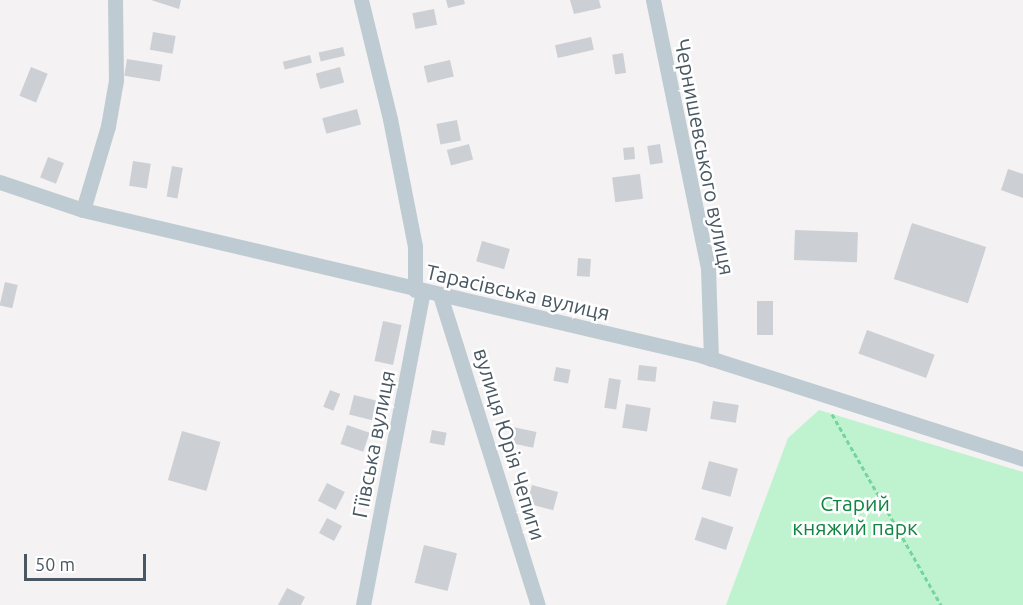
<!DOCTYPE html>
<meta charset="utf-8">
<style>
body{margin:0}
#map{position:relative;width:1023px;height:605px;overflow:hidden;background:#f4f2f2;font-family:Ubuntu,sans-serif}
div>[style]{position:absolute}
.green>*{inset:0;background:#bff3cf}
.building>*{inset:0;background:#ccd0d5;transform-origin:0 0}
.path>*{height:3px;margin-top:-1.5px;transform-origin:0;background:repeating-linear-gradient(90deg,#74d59d 0 4.5px,transparent 0 7.5px)}
.street>*{height:15px;margin:-7.5px;padding:0 7.5px;transform-origin:7.5px;border-radius:7.5px;background:#bfcbd2}
span{translate:-50% -50%;white-space:nowrap;text-align:center;line-height:1.15;-webkit-text-stroke:5px #fff;paint-order:stroke}
.street-label{font-size:21px;color:#485761}
.park-label{font-size:21px;color:#108541}
.scale{position:absolute;left:24px;top:554px;width:122px;height:27px;box-sizing:border-box;border:3px solid #485761;border-top:0;padding-left:8px;font-size:18px;line-height:21px;white-space:nowrap;color:#485761;-webkit-text-stroke:4px #fff;paint-order:stroke}
</style>
<div id="map">
<div class="green">
<i style="clip-path:polygon(819px 410px,1023px 472px,1023px 605px,726px 605px,788px 438px)"></i>
</div>
<div class="building">
<i style="clip-path:polygon(151px 0,181px 0,179px 9px)"></i>
<i style="clip-path:polygon(446px 0,464px 0,465px 4px,448px 8px)"></i>
<i style="clip-path:polygon(570px 0,599px 0,601px 8px,574px 14px)"></i>
<i style="left:434px;top:9px;width:16px;height:22px;rotate:79deg"></i>
<i style="left:153px;top:32px;width:23px;height:18px;rotate:10deg"></i>
<i style="left:591px;top:37px;width:13px;height:37px;rotate:77deg"></i>
<i style="left:343px;top:47px;width:9px;height:25px;rotate:77deg"></i>
<i style="left:623px;top:53px;width:20px;height:11px;rotate:81deg"></i>
<i style="left:310px;top:55px;width:8px;height:28px;rotate:76deg"></i>
<i style="left:127px;top:59px;width:36px;height:17px;rotate:9deg"></i>
<i style="left:450px;top:60px;width:17px;height:27px;rotate:77deg"></i>
<i style="left:31px;top:67px;width:18px;height:31px;rotate:22deg"></i>
<i style="left:340px;top:67px;width:16px;height:25px;rotate:75deg"></i>
<i style="left:357px;top:109px;width:16px;height:36px;rotate:75deg"></i>
<i style="left:457px;top:120px;width:21px;height:21px;rotate:79deg"></i>
<i style="left:469px;top:144px;width:16px;height:23px;rotate:75deg"></i>
<i style="left:660px;top:144px;width:19px;height:13px;rotate:81deg"></i>
<i style="left:634px;top:147px;width:12px;height:11px;rotate:85deg"></i>
<i style="left:48px;top:157px;width:17px;height:22px;rotate:21deg"></i>
<i style="left:133px;top:161px;width:18px;height:25px;rotate:9deg"></i>
<i style="left:172px;top:166px;width:11px;height:31px;rotate:10deg"></i>
<i style="clip-path:polygon(1008px 169px,1023px 174px,1023px 198px,1001px 190px)"></i>
<i style="left:640px;top:174px;width:25px;height:28px;rotate:83deg"></i>
<i style="left:912px;top:223px;width:78px;height:59px;rotate:18deg"></i>
<i style="left:795px;top:230px;width:63px;height:30px;rotate:2deg"></i>
<i style="left:482px;top:241px;width:29px;height:21px;rotate:16deg"></i>
<i style="left:578px;top:258px;width:13px;height:18px;rotate:4deg"></i>
<i style="left:5px;top:282px;width:13px;height:24px;rotate:13deg"></i>
<i style="left:757px;top:301px;width:16px;height:34px"></i>
<i style="left:383px;top:321px;width:19px;height:41px;rotate:12deg"></i>
<i style="left:867px;top:330px;width:72px;height:25px;rotate:20deg"></i>
<i style="left:639px;top:365px;width:18px;height:15px;rotate:6deg"></i>
<i style="left:556px;top:367px;width:15px;height:14px;rotate:11deg"></i>
<i style="left:609px;top:378px;width:12px;height:30px;rotate:9deg"></i>
<i style="left:330px;top:390px;width:11px;height:18px;rotate:22deg"></i>
<i style="left:354px;top:395px;width:25px;height:20px;rotate:14deg"></i>
<i style="left:713px;top:401px;width:26px;height:18px;rotate:9deg"></i>
<i style="left:626px;top:404px;width:25px;height:24px;rotate:9deg"></i>
<i style="left:347px;top:425px;width:24px;height:20px;rotate:19deg"></i>
<i style="left:513px;top:427px;width:24px;height:16px;rotate:12deg"></i>
<i style="left:432px;top:430px;width:15px;height:13px;rotate:11deg"></i>
<i style="left:182px;top:431px;width:40px;height:51px;rotate:16deg"></i>
<i style="left:709px;top:461px;width:30px;height:29px;rotate:15deg"></i>
<i style="left:327px;top:483px;width:20px;height:20px;rotate:27deg"></i>
<i style="left:532px;top:485px;width:27px;height:19px;rotate:15deg"></i>
<i style="left:702px;top:517px;width:33px;height:24px;rotate:18deg"></i>
<i style="left:327px;top:518px;width:17px;height:17px;rotate:28deg"></i>
<i style="left:424px;top:545px;width:34px;height:39px;rotate:14deg"></i>
<i style="clip-path:polygon(287px 588px,305px 597px,301px 605px,278px 605px)"></i>
</div>
<div class="path">
<i style="left:832px;top:414px;width:220px;rotate:60.3deg"></i>
</div>
<div class="street">
<i style="left:361px;top:0;width:122px;rotate:76.3deg"></i>
<i style="left:390px;top:119px;width:130px;rotate:78.9deg"></i>
<i style="left:415px;top:247px;width:43px;rotate:90deg"></i>
<i style="left:653px;top:0;width:274px;rotate:78.4deg"></i>
<i style="left:708px;top:268px;width:91px;rotate:88.1deg"></i>
<i style="left:0;top:182px;width:88px;rotate:18.6deg"></i>
<i style="left:83px;top:210px;width:634px;rotate:13.22deg"></i>
<i style="left:700px;top:355px;width:339px;rotate:17.8deg"></i>
<i style="left:83px;top:210px;width:88px;rotate:-73.4deg"></i>
<i style="left:108px;top:126px;width:47px;rotate:-80.1deg"></i>
<i style="left:116px;top:80px;width:80px;rotate:-90.7deg"></i>
<i style="left:440px;top:295px;width:325px;rotate:72.5deg"></i>
<i style="left:363px;top:605px;width:320px;rotate:-79.2deg"></i>
</div>
<div class="street-label">
<span style="left:705px;top:157px;rotate:79deg">Чернишевського вулиця</span>
<span style="left:518px;top:292px;rotate:13deg">Тарасівська вулиця</span>
<span style="left:373px;top:444px;rotate:-79deg">Гіївська вулиця</span>
<span style="left:510px;top:444px;rotate:73deg">вулиця Юрія Чепиги</span>
</div>
<div class="park-label">
<span style="left:855px;top:515px">Старий<br>княжий парк</span>
</div>
<div class="scale">50 m</div>
</div>
